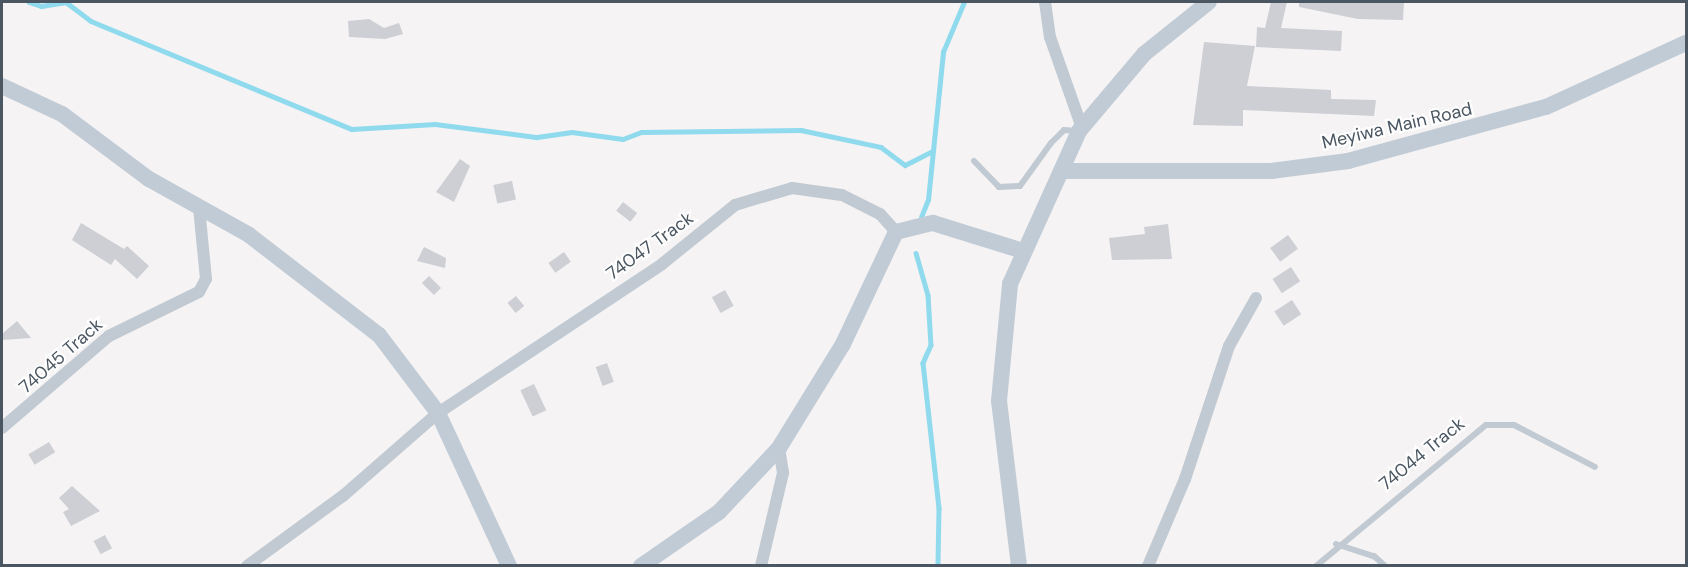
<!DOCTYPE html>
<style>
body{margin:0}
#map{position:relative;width:1688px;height:567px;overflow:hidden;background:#f5f3f3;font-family:"DM Sans",sans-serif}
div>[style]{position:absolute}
.stream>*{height:4.5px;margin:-2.25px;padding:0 2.25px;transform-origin:2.25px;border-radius:2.25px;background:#90daee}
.building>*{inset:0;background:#cdcfd5;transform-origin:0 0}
.lane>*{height:6px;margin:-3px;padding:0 3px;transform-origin:3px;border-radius:3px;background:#c1cad2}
.street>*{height:12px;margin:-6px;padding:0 6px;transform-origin:6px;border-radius:6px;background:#c1cad2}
.secondary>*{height:16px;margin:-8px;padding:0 8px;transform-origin:8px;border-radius:8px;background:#c1cbd6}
span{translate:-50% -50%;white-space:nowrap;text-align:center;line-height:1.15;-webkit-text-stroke:4.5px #fff;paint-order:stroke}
.street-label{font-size:18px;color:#4a5661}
.frame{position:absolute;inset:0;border:3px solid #4a5661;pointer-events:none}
</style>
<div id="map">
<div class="stream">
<i style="left:29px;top:2px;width:13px;rotate:18deg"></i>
<i style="left:41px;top:6px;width:24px;rotate:-9deg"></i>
<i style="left:66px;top:2px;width:31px;rotate:37deg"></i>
<i style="left:91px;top:21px;width:282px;rotate:22.5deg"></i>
<i style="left:352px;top:129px;width:83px;rotate:-3.4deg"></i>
<i style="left:435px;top:124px;width:103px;rotate:7.3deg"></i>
<i style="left:537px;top:137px;width:35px;rotate:-8deg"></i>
<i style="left:572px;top:132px;width:51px;rotate:7.8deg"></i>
<i style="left:623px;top:139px;width:19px;rotate:-21deg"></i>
<i style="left:641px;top:132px;width:160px;rotate:-0.7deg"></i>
<i style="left:801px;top:130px;width:82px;rotate:12deg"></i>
<i style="left:881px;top:147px;width:30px;rotate:37deg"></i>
<i style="left:905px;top:165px;width:31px;rotate:-27deg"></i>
<i style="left:921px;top:217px;width:18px;rotate:-68deg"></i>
<i style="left:928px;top:200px;width:149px;rotate:-84.2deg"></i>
<i style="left:943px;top:52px;width:54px;rotate:-67.2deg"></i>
<i style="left:916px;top:253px;width:44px;rotate:74.1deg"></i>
<i style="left:928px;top:295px;width:50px;rotate:86.6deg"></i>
<i style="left:931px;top:345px;width:20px;rotate:114deg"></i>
<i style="left:923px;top:363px;width:146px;rotate:83.7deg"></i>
<i style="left:939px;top:508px;width:58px;rotate:91deg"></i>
</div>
<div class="building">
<i style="clip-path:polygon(1271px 2px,1287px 2px,1281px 28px,1342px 31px,1341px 51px,1256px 47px,1257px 27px,1265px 28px)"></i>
<i style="clip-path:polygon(1299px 2px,1404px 2px,1403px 20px,1358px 19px,1299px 7px)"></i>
<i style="clip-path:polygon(369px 19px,384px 28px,399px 23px,403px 34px,385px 39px,349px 37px,348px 21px)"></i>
<i style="clip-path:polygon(1204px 42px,1255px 46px,1247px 86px,1331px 90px,1331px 99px,1376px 100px,1374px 116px,1243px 110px,1243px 126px,1193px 125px)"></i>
<i style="clip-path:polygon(460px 159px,470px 166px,454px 202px,436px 192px)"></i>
<i style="left:512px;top:181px;width:19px;height:19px;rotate:78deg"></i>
<i style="left:623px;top:202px;width:18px;height:11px;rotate:38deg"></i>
<i style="clip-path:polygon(81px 223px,124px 249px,127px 246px,149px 266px,137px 279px,115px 259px,111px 265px,72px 240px)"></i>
<i style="clip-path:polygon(1168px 224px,1172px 259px,1112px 260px,1109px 238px,1145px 234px,1144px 227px)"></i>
<i style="left:1288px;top:235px;width:17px;height:22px;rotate:54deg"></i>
<i style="clip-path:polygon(424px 247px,446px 258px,445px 268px,417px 261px)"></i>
<i style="left:564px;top:252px;width:12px;height:19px;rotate:55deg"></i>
<i style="left:1291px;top:267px;width:17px;height:22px;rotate:57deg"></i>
<i style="left:429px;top:276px;width:17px;height:10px;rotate:45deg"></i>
<i style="left:725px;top:290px;width:18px;height:15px;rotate:61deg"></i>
<i style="left:516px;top:296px;width:13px;height:11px;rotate:51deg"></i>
<i style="left:1292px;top:300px;width:17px;height:21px;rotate:57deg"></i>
<i style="clip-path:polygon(17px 321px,31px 338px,2px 340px,2px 334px)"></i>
<i style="left:607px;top:363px;width:20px;height:12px;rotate:70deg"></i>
<i style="left:534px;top:384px;width:29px;height:15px;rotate:65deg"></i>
<i style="left:49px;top:442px;width:12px;height:24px;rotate:59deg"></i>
<i style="clip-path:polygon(72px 486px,100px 511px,71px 526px,63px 512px,69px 509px,59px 498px)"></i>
<i style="left:105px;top:535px;width:15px;height:13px;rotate:62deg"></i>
</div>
<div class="lane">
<i style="left:974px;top:161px;width:36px;rotate:46deg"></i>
<i style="left:999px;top:187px;width:21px;rotate:-3deg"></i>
<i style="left:1020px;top:186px;width:53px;rotate:-54.2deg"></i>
<i style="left:1051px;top:143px;width:18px;rotate:-45deg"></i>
<i style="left:1064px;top:130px;width:12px;rotate:5deg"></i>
<i style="left:1336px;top:544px;width:40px;rotate:18deg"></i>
<i style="left:1374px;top:556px;width:15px;rotate:42deg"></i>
<i style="left:1316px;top:566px;width:221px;rotate:-39.7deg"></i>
<i style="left:1486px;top:425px;width:28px"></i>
<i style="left:1514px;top:425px;width:91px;rotate:27.4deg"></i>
</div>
<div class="street">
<i style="left:1045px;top:2px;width:35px;rotate:82deg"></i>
<i style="left:1050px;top:37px;width:96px;rotate:70.6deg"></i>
<i style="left:2px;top:428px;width:141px;rotate:-40.7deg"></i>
<i style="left:109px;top:336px;width:100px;rotate:-26.1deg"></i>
<i style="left:199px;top:292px;width:15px;rotate:-62deg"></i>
<i style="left:206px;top:279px;width:71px;rotate:-95.6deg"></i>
<i style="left:247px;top:566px;width:120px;rotate:-36.2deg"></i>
<i style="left:344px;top:495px;width:125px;rotate:-41.1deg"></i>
<i style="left:438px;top:413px;width:269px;rotate:-33.6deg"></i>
<i style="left:662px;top:264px;width:94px;rotate:-38.9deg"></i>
<i style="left:735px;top:205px;width:59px;rotate:-16.6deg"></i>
<i style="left:792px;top:188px;width:50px;rotate:8deg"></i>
<i style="left:842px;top:195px;width:42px;rotate:26.6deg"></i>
<i style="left:880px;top:214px;width:24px;rotate:48deg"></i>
<i style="left:761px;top:566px;width:96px;rotate:-76.7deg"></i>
<i style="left:783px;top:473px;width:25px;rotate:-99deg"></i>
<i style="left:1148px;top:566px;width:95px;rotate:-67deg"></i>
<i style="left:1185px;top:479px;width:140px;rotate:-71.7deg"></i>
<i style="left:1229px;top:346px;width:55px;rotate:-60.6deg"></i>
</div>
<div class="secondary">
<i style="left:2px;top:86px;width:66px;rotate:25deg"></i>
<i style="left:62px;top:114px;width:109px;rotate:36.8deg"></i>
<i style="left:149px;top:179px;width:115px;rotate:29.2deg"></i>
<i style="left:249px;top:235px;width:164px;rotate:37.6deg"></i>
<i style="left:379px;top:335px;width:98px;rotate:52.9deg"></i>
<i style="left:438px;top:413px;width:169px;rotate:65.1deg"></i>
<i style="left:1063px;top:171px;width:208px"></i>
<i style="left:1271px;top:171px;width:78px;rotate:-7.4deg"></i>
<i style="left:1348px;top:161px;width:205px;rotate:-15.3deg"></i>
<i style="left:1546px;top:107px;width:154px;rotate:-24.6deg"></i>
<i style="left:641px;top:566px;width:95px;rotate:-34.7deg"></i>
<i style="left:719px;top:512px;width:88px;rotate:-46.8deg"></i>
<i style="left:779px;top:448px;width:122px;rotate:-58.4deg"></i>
<i style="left:843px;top:344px;width:124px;rotate:-64.7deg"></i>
<i style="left:896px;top:232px;width:38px;rotate:-14deg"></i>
<i style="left:933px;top:223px;width:94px;rotate:17.3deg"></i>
<i style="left:1019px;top:566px;width:166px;rotate:-96.9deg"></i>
<i style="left:999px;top:401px;width:118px;rotate:-84.6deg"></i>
<i style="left:1010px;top:284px;width:168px;rotate:-65.7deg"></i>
<i style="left:1079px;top:131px;width:101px;rotate:-49.8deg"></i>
<i style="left:1144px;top:54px;width:83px;rotate:-38.7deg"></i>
</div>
<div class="street-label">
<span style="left:1397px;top:126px;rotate:-13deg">Meyiwa Main Road</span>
<span style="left:650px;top:246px;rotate:-36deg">74047 Track</span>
<span style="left:61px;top:356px;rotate:-41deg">74045 Track</span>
<span style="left:1422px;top:454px;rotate:-39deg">74044 Track</span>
</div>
<div class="frame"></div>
</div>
